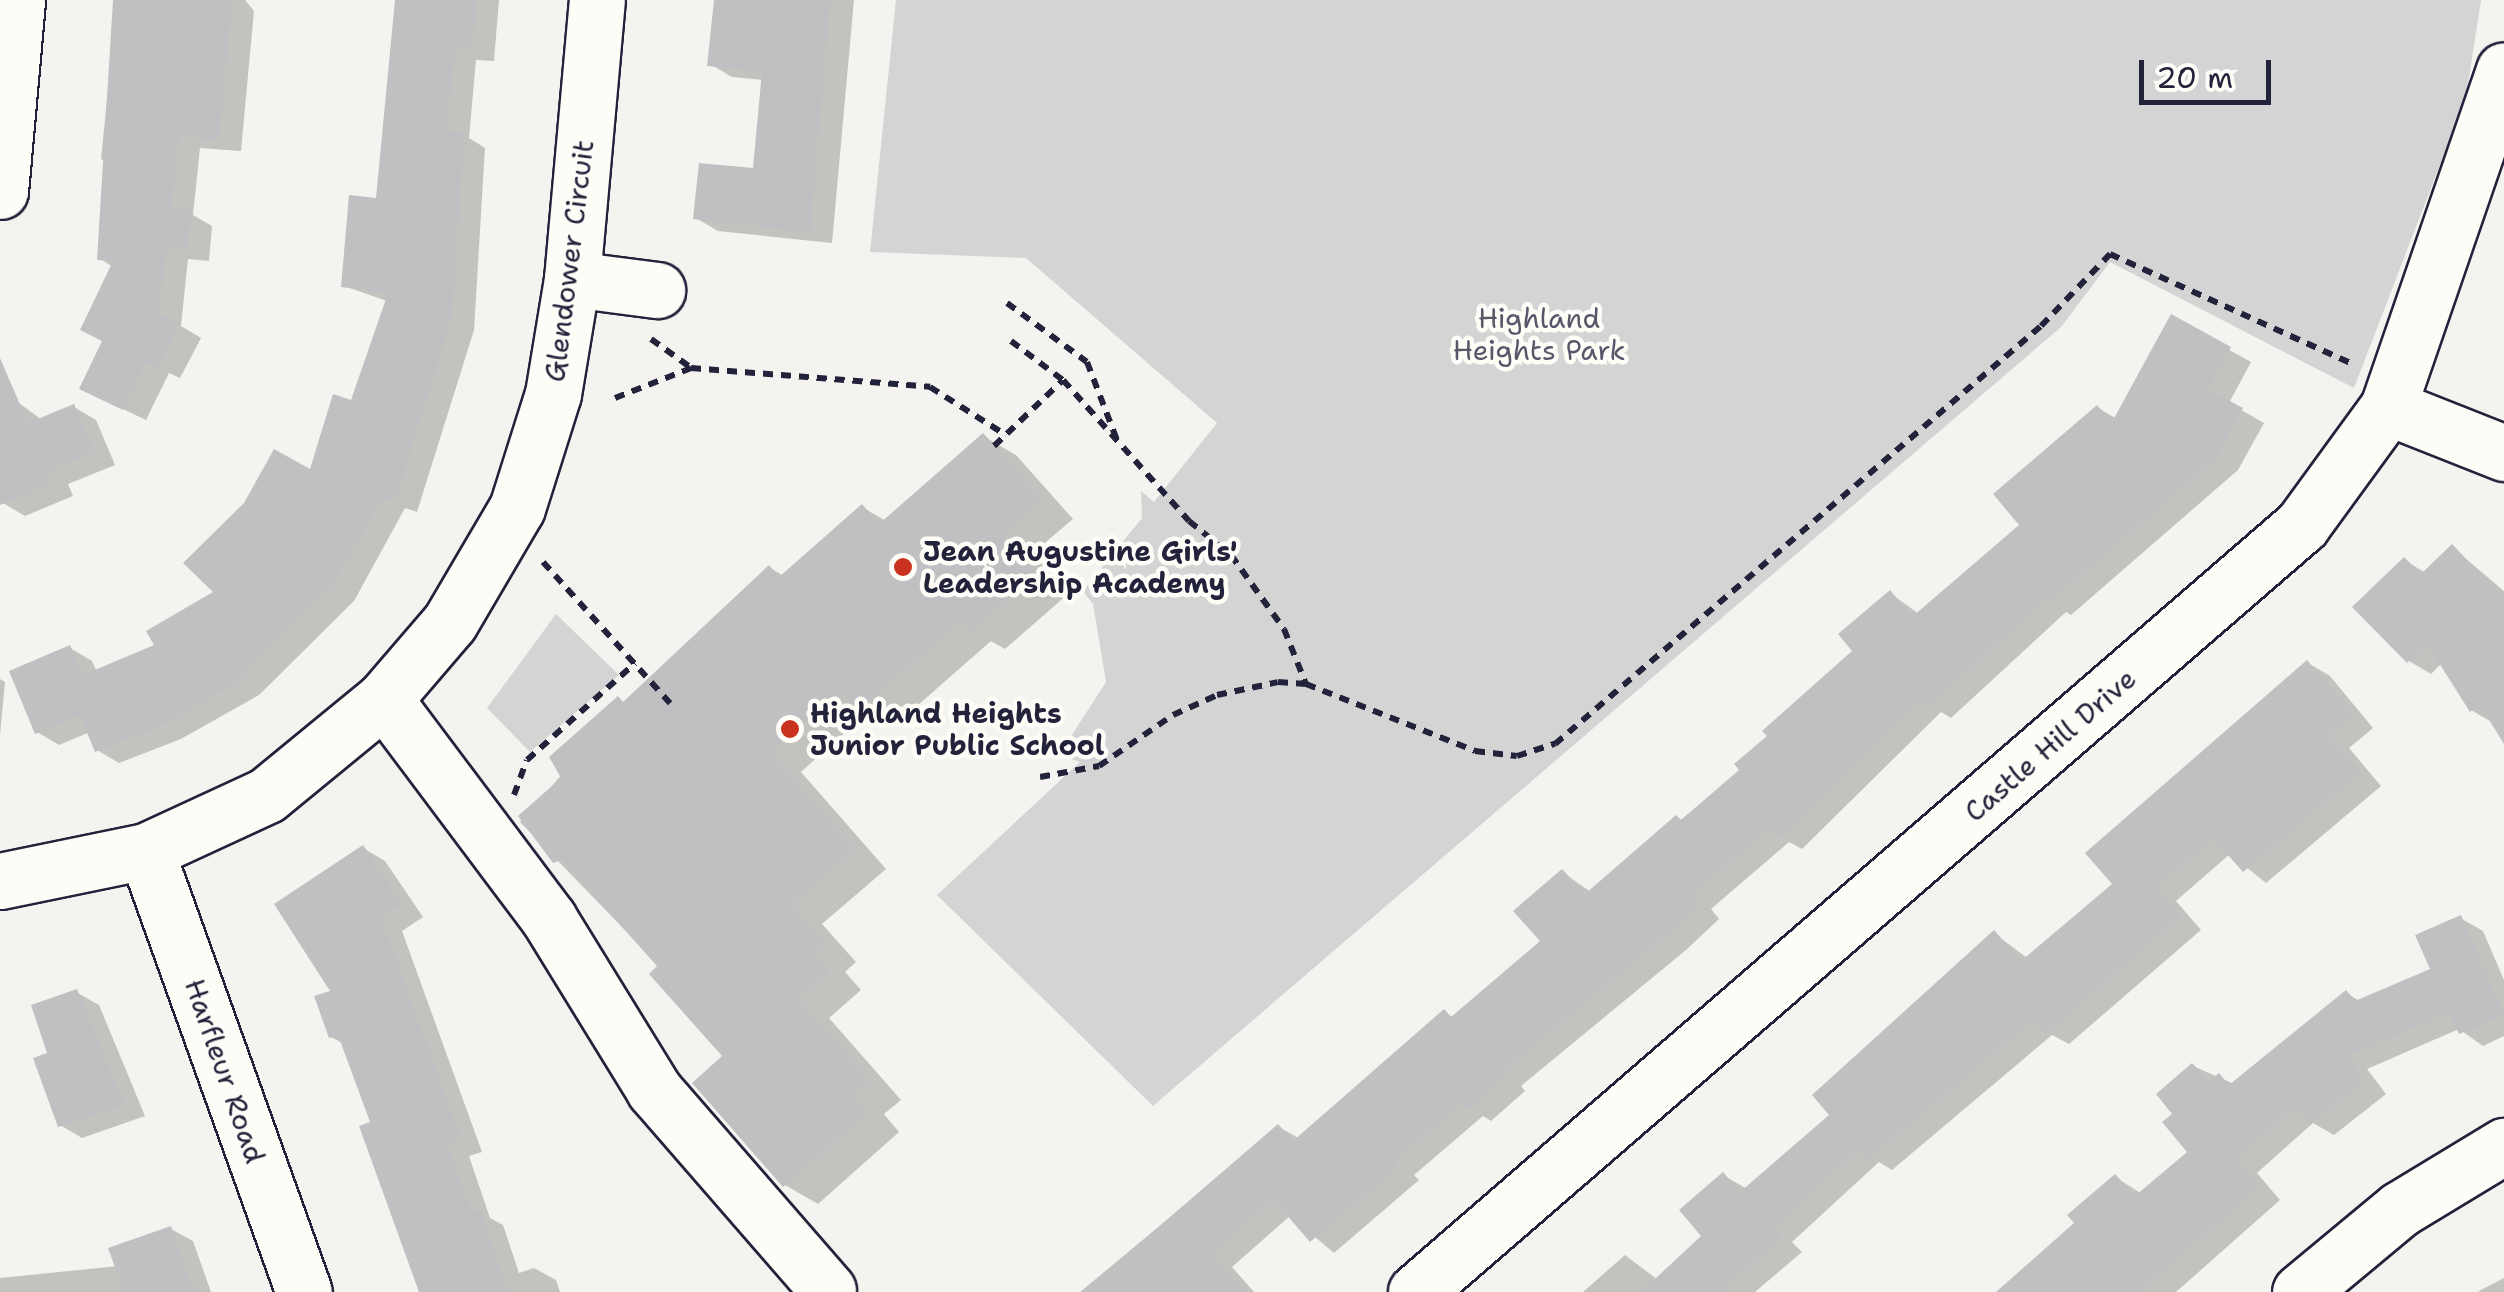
<!DOCTYPE html>
<style>
body{margin:0}
#map{position:relative;width:2504px;height:1292px;overflow:hidden;background:#f4f3ef;font-family:"Shantell Sans",sans-serif}
div>[style]{position:absolute}
.green>*{inset:0;background:#d5d4d5}
.shadow>*{inset:0;background:#0003}
.building>*{inset:0;background:#c0bfc2}
.path>*{height:6px;margin-top:-3px;transform-origin:0;background:repeating-linear-gradient(90deg,#22223b 0 10px,transparent 0 18px)}
.roads{filter:drop-shadow(2px 0 #22223b) drop-shadow(-2px 0 #22223b) drop-shadow(0 2px #22223b) drop-shadow(0 -2px #22223b)}
.minor>*{height:55px;margin:-27.5px;padding:0 27.5px;transform-origin:27.5px;border-radius:27.5px;background:#fdfcf7}
.dots>*{width:28px;height:28px;translate:-50% -50%;box-sizing:border-box;border:5px solid #fdfcf7;border-radius:50%}
span{translate:-50% -50%;white-space:nowrap;text-align:center;line-height:1.15;-webkit-text-stroke:9px #fdfcf7;paint-order:stroke}
.street-label{font-size:28px;color:#22223b}
.park-label{font-size:28px;color:#585769}
.poi-label{font-size:28px;color:#22223b;font-weight:700}
.left{translate:0 -50%;text-align:left}
.scale{position:absolute;left:2139px;top:60px;width:132px;height:45px;box-sizing:border-box;border:5px solid #22223b;border-top:0;padding-left:12px;font-size:30px;line-height:35px;white-space:nowrap;color:#22223b;-webkit-text-stroke:8px #fdfcf7;paint-order:stroke}
</style>
<div id="map">
<div class="green">
<i style="clip-path:polygon(896px 0,2481px 0,2466px 97px,2354px 388px,2110px 262px,2061px 327px,1153px 1106px,937px 895px,1080px 762px,1066px 757px,1068px 741px,1106px 682px,1093px 604px,1083px 591px,1142px 518px,1141px 491px,1154px 502px,1217px 423px,1026px 258px,870px 252px)"></i>
<i style="clip-path:polygon(556px 614px,619px 675px,530px 752px,487px 708px)"></i>
</div>
<div class="shadow">
<i style="clip-path:polygon(117px 0,245px 0,254px 11px,241px 151px,200px 148px,193px 215px,212px 226px,209px 261px,188px 259px,181px 326px,201px 338px,180px 378px,169px 373px,146px 420px,104px 400px,113px 267px,99px 258px,108px 163px,101px 159px)"></i>
<i style="clip-path:polygon(397px 0,499px 0,494px 61px,476px 60px,469px 138px,485px 148px,474px 330px,417px 512px,405px 508px,354px 601px,259px 695px,181px 739px,119px 763px,97px 750px,90px 732px,59px 745px,37px 732px,70px 648px,92px 661px,97px 672px,158px 647px,217px 593px,311px 473px,353px 403px,387px 301px,344px 286px,378px 201px)"></i>
<i style="clip-path:polygon(717px 0,854px 0,832px 243px,718px 231px,696px 218px,755px 171px,764px 80px,732px 77px,710px 64px)"></i>
<i style="clip-path:polygon(2172px 318px,2251px 362px,2229px 403px,2264px 423px,2238px 470px,2071px 615px,2066px 612px,1951px 718px,1941px 712px,1802px 849px,1789px 842px,1711px 909px,1719px 919px,1686px 950px,1521px 1086px,1525px 1091px,1491px 1121px,1483px 1116px,1414px 1175px,1419px 1180px,1334px 1253px,1290px 1216px,1232px 1267px,1254px 1292px,1080px 1292px,1279px 1127px,1300px 1139px,1445px 1012px,1454px 1018px,1544px 941px,1562px 872px,1591px 892px,1743px 770px,1856px 651px,1890px 593px,1919px 614px,2023px 525px,2098px 408px,2117px 419px)"></i>
<i style="clip-path:polygon(19px 403px,42px 420px,74px 407px,96px 420px,115px 465px,68px 484px,73px 496px,25px 516px,3px 503px,0 411px)"></i>
<i style="clip-path:polygon(983px 436px,1016px 455px,1073px 519px,1033px 553px,1068px 594px,1005px 649px,991px 641px,893px 727px,868px 712px,801px 772px,886px 869px,822px 924px,856px 962px,845px 972px,861px 990px,829px 1018px,901px 1100px,884px 1114px,899px 1132px,818px 1204px,785px 1185px,725px 1056px,660px 966px,520px 822px,625px 703px,770px 568px,784px 576px,862px 507px,886px 521px)"></i>
<i style="clip-path:polygon(2452px 547px,2504px 591px,2504px 739px,2495px 724px,2471px 710px,2442px 663px,2431px 674px,2409px 661px,2404px 560px,2426px 573px)"></i>
<i style="clip-path:polygon(2308px 663px,2330px 676px,2373px 728px,2349px 748px,2381px 786px,2266px 883px,2230px 854px,2176px 901px,2201px 930px,2069px 1044px,2052px 1035px,1892px 1170px,1879px 1162px,1792px 1242px,1802px 1252px,1755px 1292px,1583px 1292px,1625px 1255px,1658px 1280px,1705px 1236px,1723px 1175px,1747px 1189px,1832px 1115px,1994px 933px,2027px 958px,2116px 884px)"></i>
<i style="clip-path:polygon(0 679px,5px 682px,0 735px)"></i>
<i style="clip-path:polygon(363px 848px,385px 861px,423px 917px,402px 931px,482px 1152px,469px 1156px,490px 1218px,503px 1225px,519px 1273px,534px 1268px,556px 1280px,560px 1292px,421px 1292px,373px 1124px,344px 1044px,331px 1037px)"></i>
<i style="clip-path:polygon(2460px 918px,2483px 931px,2504px 980px,2504px 1036px,2483px 1046px,2459px 1029px,2367px 1069px,2386px 1094px,2334px 1135px,2313px 1123px,2257px 1173px,2280px 1200px,2176px 1292px,1999px 1292px,2077px 1224px,2115px 1177px,2142px 1194px,2191px 1152px,2176px 1114px,2193px 1066px,2234px 1084px,2347px 993px,2361px 1002px,2433px 971px)"></i>
<i style="clip-path:polygon(76px 992px,99px 1005px,145px 1116px,82px 1138px,60px 1125px,50px 1054px)"></i>
<i style="clip-path:polygon(171px 1229px,193px 1241px,211px 1292px,0 1292px,0 1278px,118px 1266px)"></i>
<i style="clip-path:polygon(2504px 1278px,2504px 1292px,2478px 1292px,2479px 1291px)"></i>
</div>
<div class="building">
<i style="clip-path:polygon(113px 0,232px 0,219px 140px,179px 136px,171px 208px,191px 210px,187px 250px,166px 248px,159px 313px,180px 323px,157px 368px,146px 362px,123px 410px,79px 389px,102px 341px,80px 330px,113px 261px,97px 260px)"></i>
<i style="clip-path:polygon(395px 0,477px 0,472px 50px,455px 48px,446px 131px,464px 132px,452px 316px,395px 501px,382px 498px,330px 590px,326px 587px,236px 683px,158px 727px,95px 752px,80px 715px,35px 734px,9px 671px,70px 645px,83px 675px,154px 645px,146px 631px,213px 592px,183px 563px,244px 503px,274px 449px,310px 469px,333px 394px,351px 400px,388px 293px,341px 287px,349px 195px,376px 198px)"></i>
<i style="clip-path:polygon(714px 0,830px 0,810px 232px,693px 219px,699px 163px,753px 168px,762px 71px,707px 66px)"></i>
<i style="clip-path:polygon(2171px 314px,2231px 347px,2208px 389px,2243px 408px,2216px 458px,2047px 604px,2044px 600px,1928px 707px,1920px 699px,1779px 838px,1769px 828px,1690px 896px,1699px 905px,1663px 938px,1500px 1073px,1504px 1077px,1467px 1110px,1461px 1103px,1394px 1161px,1399px 1167px,1310px 1242px,1273px 1199px,1212px 1253px,1246px 1292px,1083px 1292px,1278px 1124px,1293px 1141px,1444px 1009px,1451px 1017px,1540px 941px,1513px 911px,1562px 869px,1585px 894px,1676px 815px,1681px 820px,1739px 770px,1734px 764px,1767px 736px,1762px 731px,1852px 651px,1838px 634px,1890px 590px,1912px 617px,2019px 525px,1993px 494px,2097px 405px,2112px 422px)"></i>
<i style="clip-path:polygon(0 358px,28px 423px,74px 404px,94px 452px,48px 471px,52px 483px,0 505px)"></i>
<i style="clip-path:polygon(983px 433px,1042px 499px,1002px 534px,1037px 574px,971px 632px,961px 620px,859px 710px,841px 690px,770px 752px,855px 849px,791px 904px,825px 943px,814px 952px,830px 971px,798px 999px,870px 1081px,853px 1095px,868px 1112px,783px 1187px,692px 1083px,722px 1056px,649px 974px,657px 966px,562px 860px,553px 863px,518px 816px,561px 778px,549px 757px,618px 696px,623px 702px,769px 565px,779px 577px,862px 504px,879px 524px)"></i>
<i style="clip-path:polygon(2452px 544px,2504px 599px,2504px 744px,2480px 705px,2470px 712px,2427px 644px,2407px 663px,2352px 607px,2404px 557px,2421px 574px)"></i>
<i style="clip-path:polygon(2307px 660px,2353px 714px,2328px 735px,2360px 772px,2243px 872px,2213px 838px,2156px 888px,2181px 916px,2045px 1034px,2033px 1020px,1868px 1159px,1859px 1149px,1772px 1228px,1781px 1238px,1719px 1292px,1641px 1292px,1701px 1236px,1679px 1210px,1723px 1172px,1740px 1192px,1829px 1115px,1812px 1095px,1994px 930px,2021px 961px,2112px 884px,2085px 853px)"></i>
<i style="clip-path:polygon(363px 845px,402px 904px,381px 918px,461px 1139px,448px 1144px,472px 1213px,481px 1209px,508px 1292px,419px 1292px,359px 1126px,370px 1122px,338px 1035px,329px 1038px,314px 996px,330px 991px,274px 904px)"></i>
<i style="clip-path:polygon(2461px 915px,2504px 1015px,2459px 1034px,2449px 1012px,2347px 1056px,2365px 1080px,2310px 1124px,2296px 1106px,2236px 1159px,2260px 1186px,2138px 1292px,1996px 1292px,2074px 1223px,2067px 1215px,2115px 1174px,2135px 1196px,2187px 1152px,2162px 1122px,2172px 1114px,2156px 1094px,2192px 1063px,2209px 1082px,2219px 1073px,2229px 1085px,2346px 990px,2355px 1001px,2430px 969px,2415px 935px)"></i>
<i style="clip-path:polygon(77px 989px,124px 1104px,58px 1127px,33px 1058px,47px 1053px,31px 1005px)"></i>
<i style="clip-path:polygon(171px 1226px,194px 1292px,124px 1292px,108px 1248px)"></i>
</div>
<div class="path">
<i style="left:1007px;top:303px;width:99px;rotate:36.4deg"></i>
<i style="left:1087px;top:362px;width:84px;rotate:69deg"></i>
<i style="left:651px;top:339px;width:48px;rotate:35.7deg"></i>
<i style="left:1011px;top:341px;width:65px;rotate:36.9deg"></i>
<i style="left:1063px;top:380px;width:189px;rotate:48.2deg"></i>
<i style="left:1189px;top:521px;width:54px;rotate:39deg"></i>
<i style="left:1231px;top:555px;width:91px;rotate:54.4deg"></i>
<i style="left:1284px;top:629px;width:59px;rotate:68.2deg"></i>
<i style="left:615px;top:398px;width:82px;rotate:-21.5deg"></i>
<i style="left:691px;top:368px;width:240px;rotate:4.5deg"></i>
<i style="left:930px;top:387px;width:90px;rotate:32.3deg"></i>
<i style="left:994px;top:446px;width:95px;rotate:-43.7deg"></i>
<i style="left:543px;top:562px;width:190px;rotate:48deg"></i>
<i style="left:1040px;top:777px;width:60px;rotate:-10.6deg"></i>
<i style="left:1099px;top:766px;width:90px;rotate:-34.6deg"></i>
<i style="left:1173px;top:715px;width:48px;rotate:-24.4deg"></i>
<i style="left:1217px;top:695px;width:62px;rotate:-12deg"></i>
<i style="left:1278px;top:682px;width:28px;rotate:4deg"></i>
<i style="left:1306px;top:684px;width:182px;rotate:21.6deg"></i>
<i style="left:1475px;top:751px;width:42px;rotate:6.8deg"></i>
<i style="left:1517px;top:756px;width:40px;rotate:-18deg"></i>
<i style="left:1555px;top:744px;width:641px;rotate:-40.7deg"></i>
<i style="left:2041px;top:326px;width:100px;rotate:-46.2deg"></i>
<i style="left:2110px;top:254px;width:264px;rotate:24.4deg"></i>
<i style="left:514px;top:795px;width:37px;rotate:-70deg"></i>
<i style="left:527px;top:760px;width:145px;rotate:-41.9deg"></i>
</div>
<div class="roads">
<div class="minor">
<i style="left:0;top:191px;width:192px;rotate:-84.9deg"></i>
<i style="left:572px;top:279px;width:86px;rotate:7.4deg"></i>
<i style="left:2388px;top:407px;width:125px;rotate:21.6deg"></i>
<i style="left:384px;top:699px;width:275px;rotate:53.1deg"></i>
<i style="left:549px;top:919px;width:201px;rotate:58.4deg"></i>
<i style="left:654px;top:1090px;width:265px;rotate:49deg"></i>
<i style="left:146px;top:851px;width:468px;rotate:70.3deg"></i>
<i style="left:0;top:881px;width:149px;rotate:-11.6deg"></i>
<i style="left:146px;top:851px;width:133px;rotate:-24.8deg"></i>
<i style="left:267px;top:795px;width:151px;rotate:-39.4deg"></i>
<i style="left:384px;top:699px;width:101px;rotate:-49.4deg"></i>
<i style="left:450px;top:622px;width:132px;rotate:-59.6deg"></i>
<i style="left:517px;top:508px;width:120px;rotate:-72.5deg"></i>
<i style="left:553px;top:394px;width:117px;rotate:-80.6deg"></i>
<i style="left:572px;top:279px;width:280px;rotate:-84.9deg"></i>
<i style="left:1416px;top:1292px;width:1172px;rotate:-40.88deg"></i>
<i style="left:2302px;top:525px;width:146px;rotate:-53.9deg"></i>
<i style="left:2388px;top:407px;width:356px;rotate:-71deg"></i>
<i style="left:2300px;top:1292px;width:130px;rotate:-39.7deg"></i>
<i style="left:2400px;top:1209px;width:122px;rotate:-31.2deg"></i>
</div>
</div>
<div class="dots">
<i style="left:903px;top:567px;background:#c8321e"></i>
<i style="left:790px;top:729px;background:#c8321e"></i>
</div>
<div class="street-label">
<span style="left:569px;top:261px;rotate:-83deg">Glendower Circuit</span>
<span style="left:2050px;top:745px;rotate:-41deg">Castle Hill Drive</span>
<span style="left:225px;top:1071px;rotate:71deg">Harfleur Road</span>
</div>
<div class="park-label">
<span style="left:1539px;top:334px">Highland<br>Heights Park</span>
</div>
<div class="poi-label">
<span class="left" style="left:923px;top:567px">Jean Augustine Girls'<br>Leadership Academy</span>
<span class="left" style="left:810px;top:729px">Highland Heights<br>Junior Public School</span>
</div>
<div class="scale">20 m</div>
</div>
